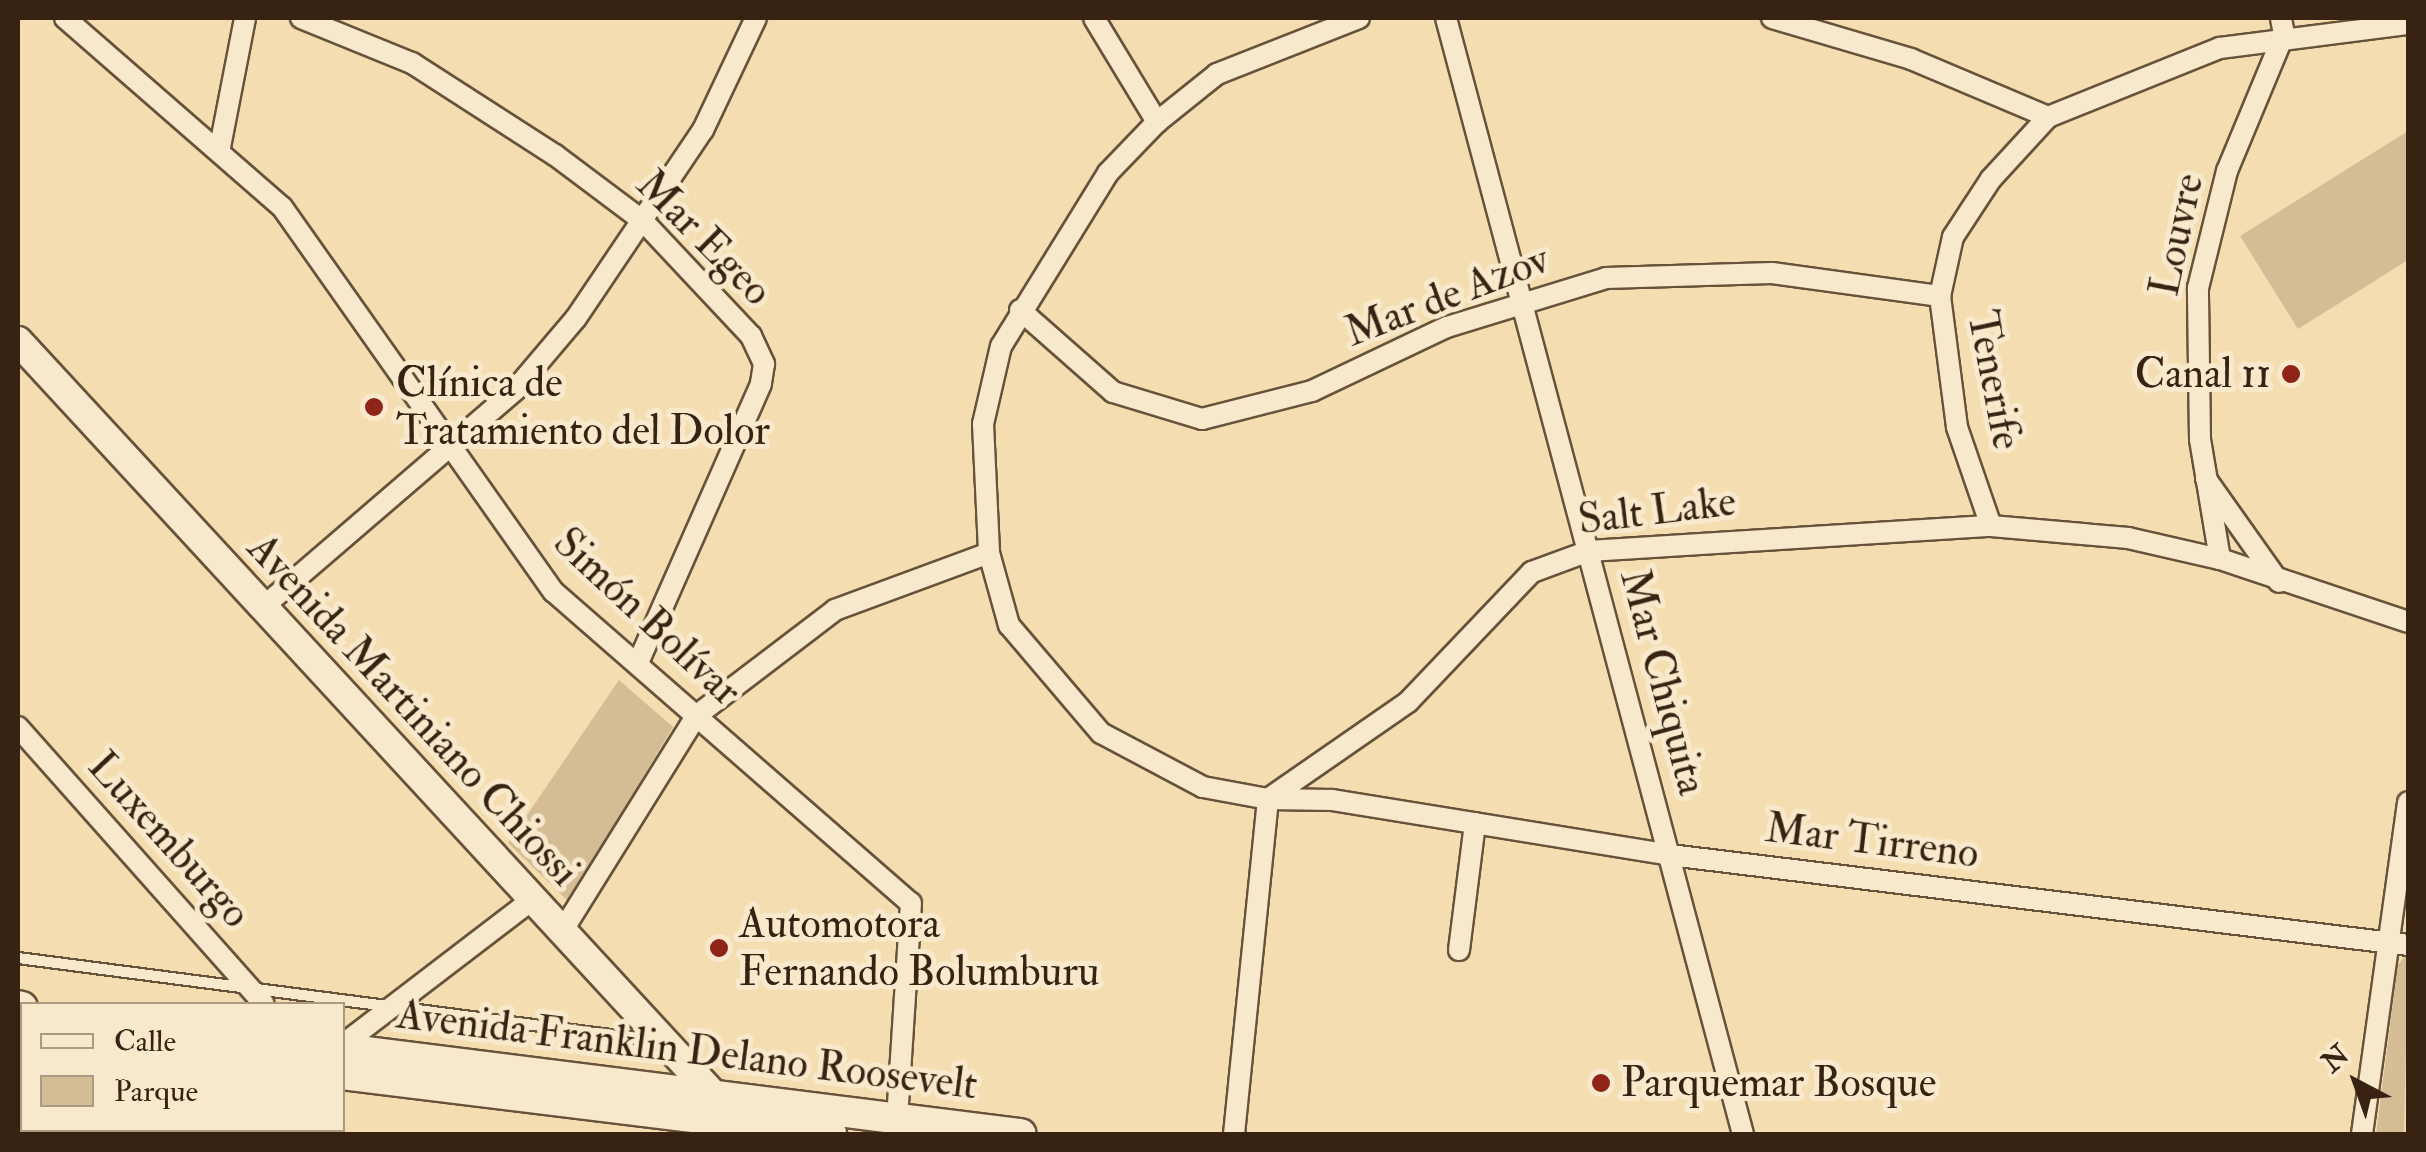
<!DOCTYPE html>
<meta charset="utf-8">
<style>
body{margin:0}
#map{position:relative;width:2426px;height:1152px;overflow:hidden;background:#f4ddb0;font-family:"IM FELL Double Pica",serif}
div>[style]{position:absolute}
.green>*{inset:0;background:#d4bd95}
.roads{filter:drop-shadow(2px 0 #67523a) drop-shadow(-2px 0 #67523a) drop-shadow(0 2px #67523a) drop-shadow(0 -2px #67523a)}
.service>*{height:10px;margin:-5px;padding:0 5px;transform-origin:5px;border-radius:5px;background:#f8e9cc}
.minor>*{height:20px;margin:-10px;padding:0 10px;transform-origin:10px;border-radius:10px;background:#f8e9cc}
.tertiary>*{height:28px;margin:-14px;padding:0 14px;transform-origin:14px;border-radius:14px;background:#f8e9cc}
.secondary>*{height:30px;margin:-15px;padding:0 15px;transform-origin:15px;border-radius:15px;background:#f8e9cc}
.dots>*{width:28px;height:28px;translate:-50% -50%;box-sizing:border-box;border:5px solid #f8e9cc;border-radius:50%}
span{translate:-50% -50%;white-space:nowrap;text-align:center;line-height:1.15;-webkit-text-stroke:10px #f8e9cc;paint-order:stroke}
.street-label{font-size:42px;color:#382313}
.poi-label{font-size:42px;color:#382313}
.right{translate:-100% -50%;text-align:right}
.left{translate:0 -50%;text-align:left}
.frame{position:absolute;inset:0;border:20px solid #382313;pointer-events:none}
.legend{position:absolute;left:20px;top:1002px;width:325px;height:130px;box-sizing:border-box;background:#f8e9cc;border:2px solid #ab9a82;margin:0;padding:12px 18px;list-style:none;font-size:30px;color:#382313}
.legend li{display:flex;align-items:center;gap:20px;height:50px}
.legend b{width:50px;border:2px solid #ab9a82}
.north{position:absolute;left:2306px;top:1032px;width:100px;height:100px;-webkit-text-stroke:8px #f8e9cc;paint-order:stroke;rotate:319deg;font-size:28px;font-weight:700;line-height:40px;text-align:center;color:#382313}
.north::after{content:'';display:block;margin:auto;width:35px;height:45px;background:#382313;clip-path:polygon(50% 0,100% 100%,50% 72%,0 100%)}
</style>
<div id="map">
<div class="green">
<i style="clip-path:polygon(2408px 131px,2408px 260px,2298px 329px,2240px 236px)"></i>
<i style="clip-path:polygon(619px 680px,673px 727px,568px 901px,508px 843px)"></i>
<i style="clip-path:polygon(2408px 952px,2404px 1134px,2376px 1134px,2398px 965px)"></i>
</div>
<div class="roads">
<div class="service">
<i style="left:18px;top:958px;width:643px;rotate:7.41deg"></i>
<i style="left:18px;top:1068px;width:4px;rotate:14deg"></i>
</div>
<div class="minor">
<i style="left:65px;top:18px;width:288px;rotate:41.1deg"></i>
<i style="left:282px;top:207px;width:471px;rotate:54.8deg"></i>
<i style="left:554px;top:592px;width:473px;rotate:41.1deg"></i>
<i style="left:911px;top:903px;width:215px;rotate:93.7deg"></i>
<i style="left:301px;top:18px;width:120px;rotate:22.1deg"></i>
<i style="left:412px;top:63px;width:170px;rotate:32.8deg"></i>
<i style="left:555px;top:155px;width:110px;rotate:36.9deg"></i>
<i style="left:643px;top:221px;width:158px;rotate:46.8deg"></i>
<i style="left:751px;top:336px;width:31px;rotate:65deg"></i>
<i style="left:764px;top:364px;width:20px;rotate:99deg"></i>
<i style="left:761px;top:384px;width:302px;rotate:113.8deg"></i>
<i style="left:1094px;top:18px;width:122px;rotate:58.8deg"></i>
<i style="left:1359px;top:18px;width:153px;rotate:158.5deg"></i>
<i style="left:1217px;top:74px;width:77px;rotate:141.3deg"></i>
<i style="left:1157px;top:122px;width:71px;rotate:133.9deg"></i>
<i style="left:1108px;top:173px;width:203px;rotate:121.7deg"></i>
<i style="left:1001px;top:346px;width:80px;rotate:103deg"></i>
<i style="left:983px;top:424px;width:129px;rotate:87.3deg"></i>
<i style="left:989px;top:553px;width:75px;rotate:74.5deg"></i>
<i style="left:1009px;top:625px;width:142px;rotate:49.6deg"></i>
<i style="left:1101px;top:733px;width:115px;rotate:27.9deg"></i>
<i style="left:1203px;top:787px;width:66px;rotate:10.5deg"></i>
<i style="left:1268px;top:799px;width:64px;rotate:0.9deg"></i>
<i style="left:1332px;top:800px;width:342px;rotate:9.2deg"></i>
<i style="left:1670px;top:855px;width:743px;rotate:6.95deg"></i>
<i style="left:1446px;top:18px;width:1155px;rotate:75.1deg"></i>
<i style="left:1772px;top:18px;width:145px;rotate:16.4deg"></i>
<i style="left:1911px;top:59px;width:149px;rotate:22.9deg"></i>
<i style="left:220px;top:147px;width:131px;rotate:-79deg"></i>
<i style="left:1020px;top:310px;width:124px;rotate:41.4deg"></i>
<i style="left:1113px;top:392px;width:93px;rotate:16.9deg"></i>
<i style="left:1202px;top:419px;width:114px;rotate:-14.3deg"></i>
<i style="left:1312px;top:391px;width:149px;rotate:-25.4deg"></i>
<i style="left:1447px;top:327px;width:166px;rotate:-17.1deg"></i>
<i style="left:1606px;top:278px;width:166px;rotate:-1.7deg"></i>
<i style="left:1772px;top:273px;width:170px;rotate:7.8deg"></i>
<i style="left:2206px;top:479px;width:126px;rotate:54.7deg"></i>
<i style="left:1991px;top:526px;width:105px;rotate:-109deg"></i>
<i style="left:1957px;top:427px;width:132px;rotate:-97.4deg"></i>
<i style="left:1940px;top:296px;width:60px;rotate:-77.6deg"></i>
<i style="left:1953px;top:237px;width:69px;rotate:-56.8deg"></i>
<i style="left:1991px;top:179px;width:84px;rotate:-47.4deg"></i>
<i style="left:2048px;top:117px;width:185px;rotate:-21.9deg"></i>
<i style="left:2220px;top:48px;width:190px;rotate:-7.3deg"></i>
<i style="left:2220px;top:559px;width:122px;rotate:-99.5deg"></i>
<i style="left:2200px;top:439px;width:151px;rotate:-90.8deg"></i>
<i style="left:2198px;top:288px;width:121px;rotate:-76.1deg"></i>
<i style="left:2227px;top:171px;width:148px;rotate:-67.4deg"></i>
<i style="left:2284px;top:34px;width:16px;rotate:-101deg"></i>
<i style="left:263px;top:607px;width:333px;rotate:-40.7deg"></i>
<i style="left:515px;top:390px;width:94px;rotate:-49.7deg"></i>
<i style="left:576px;top:318px;width:227px;rotate:-56deg"></i>
<i style="left:703px;top:130px;width:124px;rotate:-64.7deg"></i>
<i style="left:18px;top:727px;width:370px;rotate:48.4deg"></i>
<i style="left:563px;top:930px;width:252px;rotate:-58.1deg"></i>
<i style="left:696px;top:716px;width:175px;rotate:-37.3deg"></i>
<i style="left:835px;top:610px;width:164px;rotate:-20.3deg"></i>
<i style="left:1459px;top:950px;width:128px;rotate:-82.8deg"></i>
<i style="left:342px;top:1045px;width:242px;rotate:-37.4deg"></i>
<i style="left:227px;top:1134px;width:8px;rotate:-30deg"></i>
<i style="left:1234px;top:1134px;width:337px;rotate:-84.2deg"></i>
<i style="left:1268px;top:799px;width:170px;rotate:-34.7deg"></i>
<i style="left:1408px;top:702px;width:180px;rotate:-46.4deg"></i>
<i style="left:1532px;top:572px;width:61px;rotate:-20.2deg"></i>
<i style="left:1589px;top:551px;width:403px;rotate:-3.6deg"></i>
<i style="left:1991px;top:526px;width:138px;rotate:5deg"></i>
<i style="left:2128px;top:538px;width:94px;rotate:12.9deg"></i>
<i style="left:2220px;top:559px;width:198px;rotate:18.5deg"></i>
<i style="left:2362px;top:1134px;width:335px;rotate:-82.1deg"></i>
</div>
<div class="tertiary">
<i style="left:18px;top:341px;width:1038px;rotate:47.3deg"></i>
</div>
<div class="secondary">
<i style="left:18px;top:1006px;width:4px;rotate:14deg"></i>
<i style="left:18px;top:1031px;width:4px;rotate:14deg"></i>
<i style="left:342px;top:1049px;width:684px;rotate:7.14deg"></i>
<i style="left:342px;top:1074px;width:493px;rotate:7deg"></i>
</div>
</div>
<div class="dots">
<i style="left:2291px;top:374px;background:#8f2418"></i>
<i style="left:374px;top:407px;background:#8f2418"></i>
<i style="left:719px;top:948px;background:#8f2418"></i>
<i style="left:1601px;top:1083px;background:#8f2418"></i>
</div>
<div class="street-label">
<span style="left:2177px;top:235px;rotate:-78deg">Louvre</span>
<span style="left:704px;top:238px;rotate:45deg">Mar Egeo</span>
<span style="left:1447px;top:296px;rotate:-21deg">Mar de Azov</span>
<span style="left:1994px;top:380px;rotate:79deg">Tenerife</span>
<span style="left:1657px;top:511px;rotate:-7deg">Salt Lake</span>
<span style="left:647px;top:617px;rotate:43deg">Simón Bolívar</span>
<span style="left:1663px;top:682px;rotate:75deg">Mar Chiquita</span>
<span style="left:413px;top:710px;rotate:47deg">Avenida Martiniano Chiossi</span>
<span style="left:169px;top:840px;rotate:48deg">Luxemburgo</span>
<span style="left:1872px;top:841px;rotate:7deg">Mar Tirreno</span>
<span style="left:687px;top:1050px;rotate:7deg">Avenida Franklin Delano Roosevelt</span>
</div>
<div class="poi-label">
<span class="right" style="left:2271px;top:374px">Canal 11</span>
<span class="left" style="left:396px;top:407px">Clínica de<br>Tratamiento del Dolor</span>
<span class="left" style="left:739px;top:948px">Automotora<br>Fernando Bolumburu</span>
<span class="left" style="left:1621px;top:1083px">Parquemar Bosque</span>
</div>
<div class="frame"></div>
<ul class="legend">
<li><b style="height:12px;background:#f8e9cc"></b>Calle</li>
<li><b style="height:28px;background:#d4bd95"></b>Parque</li>
</ul>
<div class="north">N</div>
</div>
